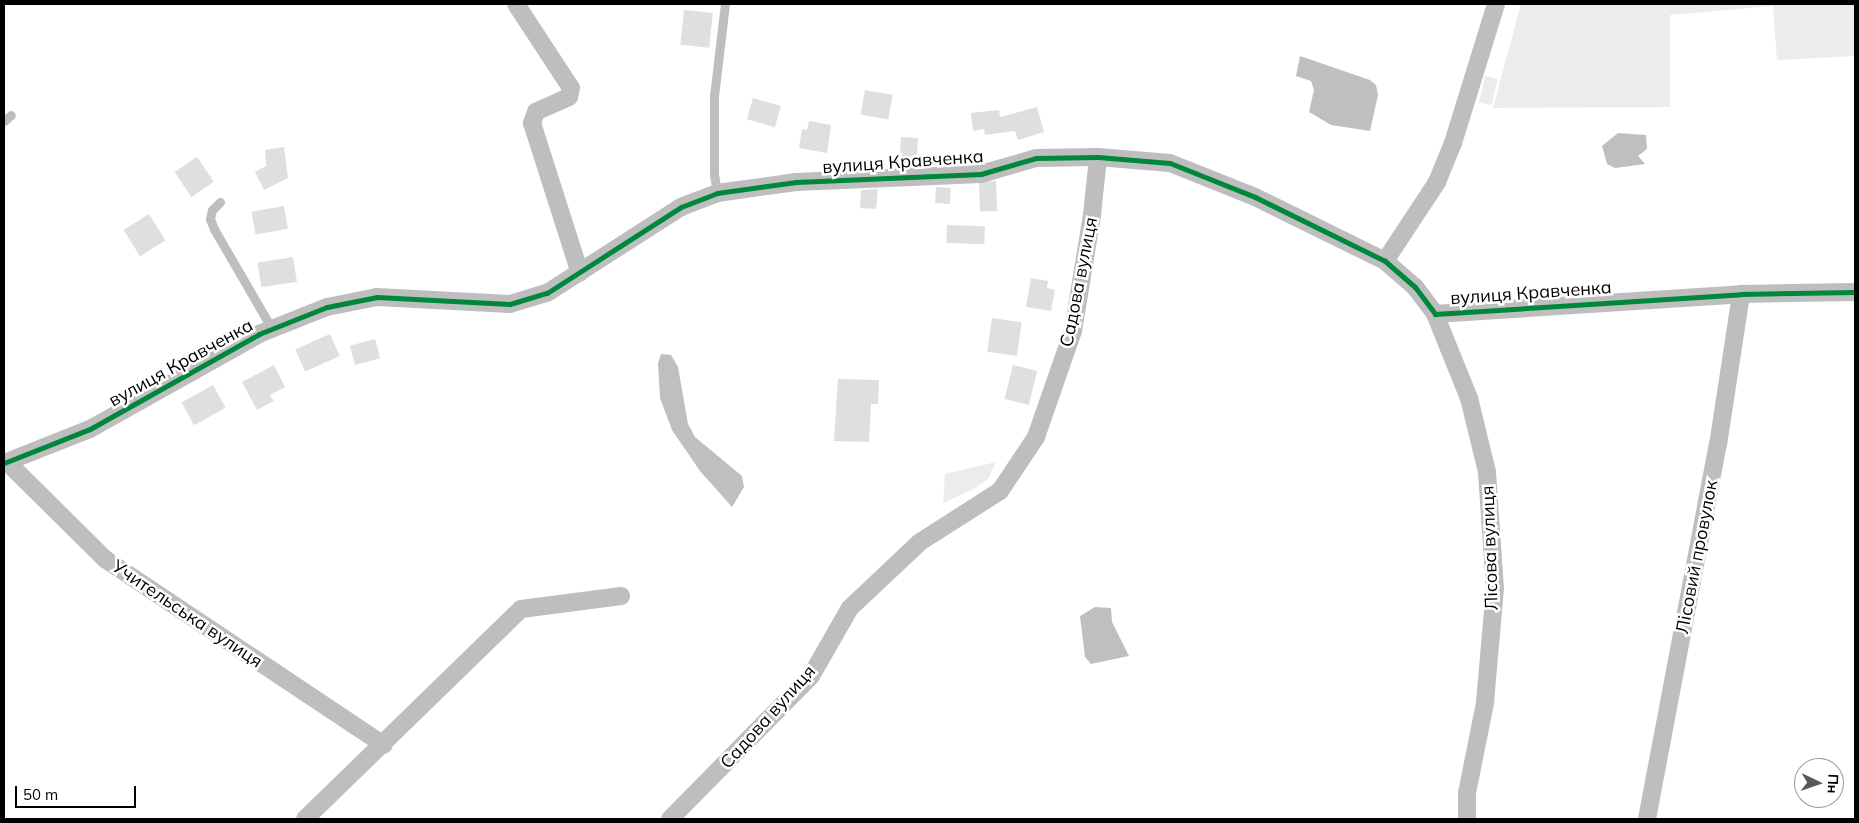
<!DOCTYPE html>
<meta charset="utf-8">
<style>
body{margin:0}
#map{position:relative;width:1859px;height:823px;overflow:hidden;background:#fff;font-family:Mulish,sans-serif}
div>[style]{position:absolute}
.green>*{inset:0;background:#ececec;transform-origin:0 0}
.water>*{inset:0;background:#bfbfbf}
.building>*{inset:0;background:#dfdfdf;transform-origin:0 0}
.lane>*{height:9px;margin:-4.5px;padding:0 4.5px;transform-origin:4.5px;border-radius:4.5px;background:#bebebe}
.street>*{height:18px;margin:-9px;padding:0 9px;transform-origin:9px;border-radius:9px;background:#bebebe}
.cycleway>*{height:5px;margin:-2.5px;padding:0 2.5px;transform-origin:2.5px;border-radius:2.5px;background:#00873e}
span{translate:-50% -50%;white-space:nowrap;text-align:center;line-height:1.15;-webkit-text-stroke:5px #fff;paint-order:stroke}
.street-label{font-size:18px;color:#000}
.frame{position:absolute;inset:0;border:5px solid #000;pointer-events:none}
.north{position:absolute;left:1794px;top:758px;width:50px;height:50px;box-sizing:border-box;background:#fff;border:1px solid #999;border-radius:50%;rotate:93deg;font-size:14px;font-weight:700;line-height:20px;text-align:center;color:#000}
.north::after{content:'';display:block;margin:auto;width:18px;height:22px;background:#595959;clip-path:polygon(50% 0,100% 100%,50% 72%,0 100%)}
.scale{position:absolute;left:15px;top:786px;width:121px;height:22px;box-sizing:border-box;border:2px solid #000;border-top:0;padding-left:6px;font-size:15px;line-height:18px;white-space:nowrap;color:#000;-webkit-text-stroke:4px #fff;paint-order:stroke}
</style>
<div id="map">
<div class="green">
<i style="clip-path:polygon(1521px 4px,1855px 4px,1855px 56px,1777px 60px,1773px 6px,1670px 15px,1670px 107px,1493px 108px)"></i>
<i style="left:1485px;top:76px;width:13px;height:27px;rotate:13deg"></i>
<i style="clip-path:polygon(996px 462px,988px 479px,974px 489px,943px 503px,945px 474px)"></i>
</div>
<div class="water">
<i style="clip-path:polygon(1300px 56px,1370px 80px,1376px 85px,1378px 95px,1370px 131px,1331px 125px,1309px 112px,1314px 90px,1311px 81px,1296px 76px)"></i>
<i style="clip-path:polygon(1618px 133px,1646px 135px,1647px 149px,1638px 156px,1645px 164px,1615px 168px,1607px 164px,1602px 146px)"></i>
<i style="clip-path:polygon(661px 354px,671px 355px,678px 367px,688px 424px,695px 437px,742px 476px,744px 487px,732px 507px,700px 471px,672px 430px,660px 398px,658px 363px)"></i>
<i style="clip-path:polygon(1095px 607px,1111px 608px,1112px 622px,1129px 656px,1091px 664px,1085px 657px,1080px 616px)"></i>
</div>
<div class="building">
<i style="left:684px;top:10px;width:29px;height:35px;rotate:6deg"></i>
<i style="left:865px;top:90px;width:28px;height:25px;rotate:10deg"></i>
<i style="left:753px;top:98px;width:29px;height:22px;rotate:16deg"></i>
<i style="clip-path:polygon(1037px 107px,1044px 132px,1018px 140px,1015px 131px,985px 135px,984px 129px,973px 131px,971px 113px,999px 110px,1000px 117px)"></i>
<i style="clip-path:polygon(809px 121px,831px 125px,827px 153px,799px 148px,802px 129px,807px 130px)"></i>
<i style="left:901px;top:137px;width:17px;height:20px;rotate:3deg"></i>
<i style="clip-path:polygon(284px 147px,288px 178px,264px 190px,255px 172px,266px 166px,265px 150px)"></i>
<i style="left:197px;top:157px;width:30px;height:27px;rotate:56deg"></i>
<i style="left:996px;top:181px;width:30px;height:17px;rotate:88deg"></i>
<i style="left:936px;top:187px;width:15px;height:16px;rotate:4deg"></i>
<i style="clip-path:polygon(878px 189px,876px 209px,860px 208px,861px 190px)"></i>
<i style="left:284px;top:206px;width:23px;height:33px;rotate:80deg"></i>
<i style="left:149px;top:214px;width:31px;height:30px;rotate:58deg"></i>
<i style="left:947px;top:225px;width:38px;height:18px;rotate:2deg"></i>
<i style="left:293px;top:257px;width:25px;height:36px;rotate:81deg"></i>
<i style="clip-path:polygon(1031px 278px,1048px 281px,1047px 288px,1055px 290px,1051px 311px,1026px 307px)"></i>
<i style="left:992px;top:318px;width:30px;height:34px;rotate:8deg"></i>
<i style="left:330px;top:334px;width:24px;height:38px;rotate:66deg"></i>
<i style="left:375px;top:339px;width:20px;height:26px;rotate:75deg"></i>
<i style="clip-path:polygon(274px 365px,285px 387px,270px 395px,274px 401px,257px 410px,242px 382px)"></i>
<i style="left:1013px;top:365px;width:25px;height:35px;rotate:14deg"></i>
<i style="clip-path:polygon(838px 379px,879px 380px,878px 404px,871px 404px,869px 442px,834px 441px)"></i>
<i style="left:213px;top:385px;width:26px;height:36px;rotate:61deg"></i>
</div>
<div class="lane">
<i style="left:4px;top:121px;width:9px;rotate:-41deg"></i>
<i style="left:717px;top:193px;width:18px;rotate:-99deg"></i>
<i style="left:714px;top:175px;width:79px;rotate:-90deg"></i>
<i style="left:714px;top:96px;width:93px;rotate:-83.2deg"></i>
<i style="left:220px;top:202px;width:11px;rotate:135deg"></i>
<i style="left:212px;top:210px;width:9px;rotate:103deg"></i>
<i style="left:210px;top:219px;width:11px;rotate:68deg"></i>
<i style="left:214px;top:229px;width:116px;rotate:59.9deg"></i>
</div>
<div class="street">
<i style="left:516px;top:4px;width:100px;rotate:56.8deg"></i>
<i style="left:571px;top:88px;width:9px;rotate:103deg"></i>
<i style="left:569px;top:97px;width:36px;rotate:156deg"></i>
<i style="left:536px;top:112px;width:12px;rotate:110deg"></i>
<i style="left:532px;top:123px;width:157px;rotate:72.3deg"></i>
<i style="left:1385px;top:261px;width:95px;rotate:-56.6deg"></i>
<i style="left:1437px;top:182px;width:42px;rotate:-67.7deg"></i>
<i style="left:1453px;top:143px;width:145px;rotate:-72.8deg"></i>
<i style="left:1435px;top:314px;width:91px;rotate:68deg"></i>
<i style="left:1469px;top:398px;width:76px;rotate:76.3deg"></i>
<i style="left:1487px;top:472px;width:116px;rotate:86.1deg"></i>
<i style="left:1495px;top:588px;width:115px;rotate:95deg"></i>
<i style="left:1485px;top:703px;width:92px;rotate:101.3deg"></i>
<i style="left:1467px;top:793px;width:26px;rotate:90deg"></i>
<i style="left:7px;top:462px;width:138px;rotate:44.7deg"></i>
<i style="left:105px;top:559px;width:335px;rotate:33.7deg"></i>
<i style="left:4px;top:463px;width:92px;rotate:-21.6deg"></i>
<i style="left:90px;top:429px;width:194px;rotate:-29.3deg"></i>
<i style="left:259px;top:334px;width:73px;rotate:-21.7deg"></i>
<i style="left:327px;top:307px;width:51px;rotate:-11.3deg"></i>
<i style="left:377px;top:297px;width:133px;rotate:3deg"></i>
<i style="left:510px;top:304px;width:39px;rotate:-17deg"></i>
<i style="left:547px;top:293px;width:159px;rotate:-32.7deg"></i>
<i style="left:681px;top:207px;width:39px;rotate:-21deg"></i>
<i style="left:717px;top:193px;width:80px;rotate:-7.9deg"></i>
<i style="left:796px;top:182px;width:185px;rotate:-2.5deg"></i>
<i style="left:981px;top:174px;width:57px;rotate:-16.2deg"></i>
<i style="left:1036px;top:158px;width:62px;rotate:-0.9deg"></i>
<i style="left:1098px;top:157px;width:72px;rotate:4.8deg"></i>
<i style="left:1170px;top:163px;width:92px;rotate:21.8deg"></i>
<i style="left:1255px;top:197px;width:145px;rotate:26.2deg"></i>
<i style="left:1385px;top:261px;width:40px;rotate:41deg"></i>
<i style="left:1415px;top:287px;width:34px;rotate:53deg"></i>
<i style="left:1435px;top:314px;width:307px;rotate:-3.7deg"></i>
<i style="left:1741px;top:294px;width:114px;rotate:-1deg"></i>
<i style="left:305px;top:819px;width:301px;rotate:-44.2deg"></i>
<i style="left:521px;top:609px;width:101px;rotate:-7.4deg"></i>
<i style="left:670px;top:819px;width:201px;rotate:-45.4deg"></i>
<i style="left:811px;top:676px;width:78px;rotate:-60.2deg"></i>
<i style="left:850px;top:608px;width:96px;rotate:-43.3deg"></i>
<i style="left:920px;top:542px;width:95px;rotate:-32.5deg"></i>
<i style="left:1000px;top:491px;width:65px;rotate:-56.3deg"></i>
<i style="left:1036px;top:437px;width:112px;rotate:-70.8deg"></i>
<i style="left:1073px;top:331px;width:118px;rotate:-80.7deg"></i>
<i style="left:1092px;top:215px;width:58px;rotate:-84.1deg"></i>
<i style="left:1647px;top:819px;width:381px;rotate:-79.3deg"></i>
<i style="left:1718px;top:445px;width:153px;rotate:-81.3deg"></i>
</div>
<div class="cycleway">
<i style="left:4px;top:463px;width:92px;rotate:-21.6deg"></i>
<i style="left:90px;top:429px;width:194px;rotate:-29.3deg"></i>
<i style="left:259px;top:334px;width:73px;rotate:-21.7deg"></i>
<i style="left:327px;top:307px;width:51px;rotate:-11.3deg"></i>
<i style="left:377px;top:297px;width:133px;rotate:3deg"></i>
<i style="left:510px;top:304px;width:39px;rotate:-17deg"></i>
<i style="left:547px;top:293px;width:159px;rotate:-32.7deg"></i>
<i style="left:681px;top:207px;width:39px;rotate:-21deg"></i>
<i style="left:717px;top:193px;width:80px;rotate:-7.9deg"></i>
<i style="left:796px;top:182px;width:185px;rotate:-2.5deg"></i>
<i style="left:981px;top:174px;width:57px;rotate:-16.2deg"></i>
<i style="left:1036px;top:158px;width:62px;rotate:-0.9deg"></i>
<i style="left:1098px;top:157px;width:72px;rotate:4.8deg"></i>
<i style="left:1170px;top:163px;width:92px;rotate:21.8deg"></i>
<i style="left:1255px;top:197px;width:145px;rotate:26.2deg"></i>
<i style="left:1385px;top:261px;width:40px;rotate:41deg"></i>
<i style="left:1415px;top:287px;width:34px;rotate:53deg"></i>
<i style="left:1435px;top:314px;width:307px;rotate:-3.7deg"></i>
<i style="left:1741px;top:294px;width:114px;rotate:-1deg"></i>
</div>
<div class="street-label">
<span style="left:903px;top:162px;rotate:-4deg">вулиця Кравченка</span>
<span style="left:1079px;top:282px;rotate:-79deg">Садова вулиця</span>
<span style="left:1531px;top:293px;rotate:-4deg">вулиця Кравченка</span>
<span style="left:181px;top:363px;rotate:-29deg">вулиця Кравченка</span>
<span style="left:1490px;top:548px;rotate:-92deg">Лісова вулиця</span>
<span style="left:1697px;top:557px;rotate:-79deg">Лісовий провулок</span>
<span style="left:187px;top:614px;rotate:34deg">Учительська вулиця</span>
<span style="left:768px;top:717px;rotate:-48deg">Садова вулиця</span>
</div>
<div class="frame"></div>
<div class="north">Пн</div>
<div class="scale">50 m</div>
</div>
